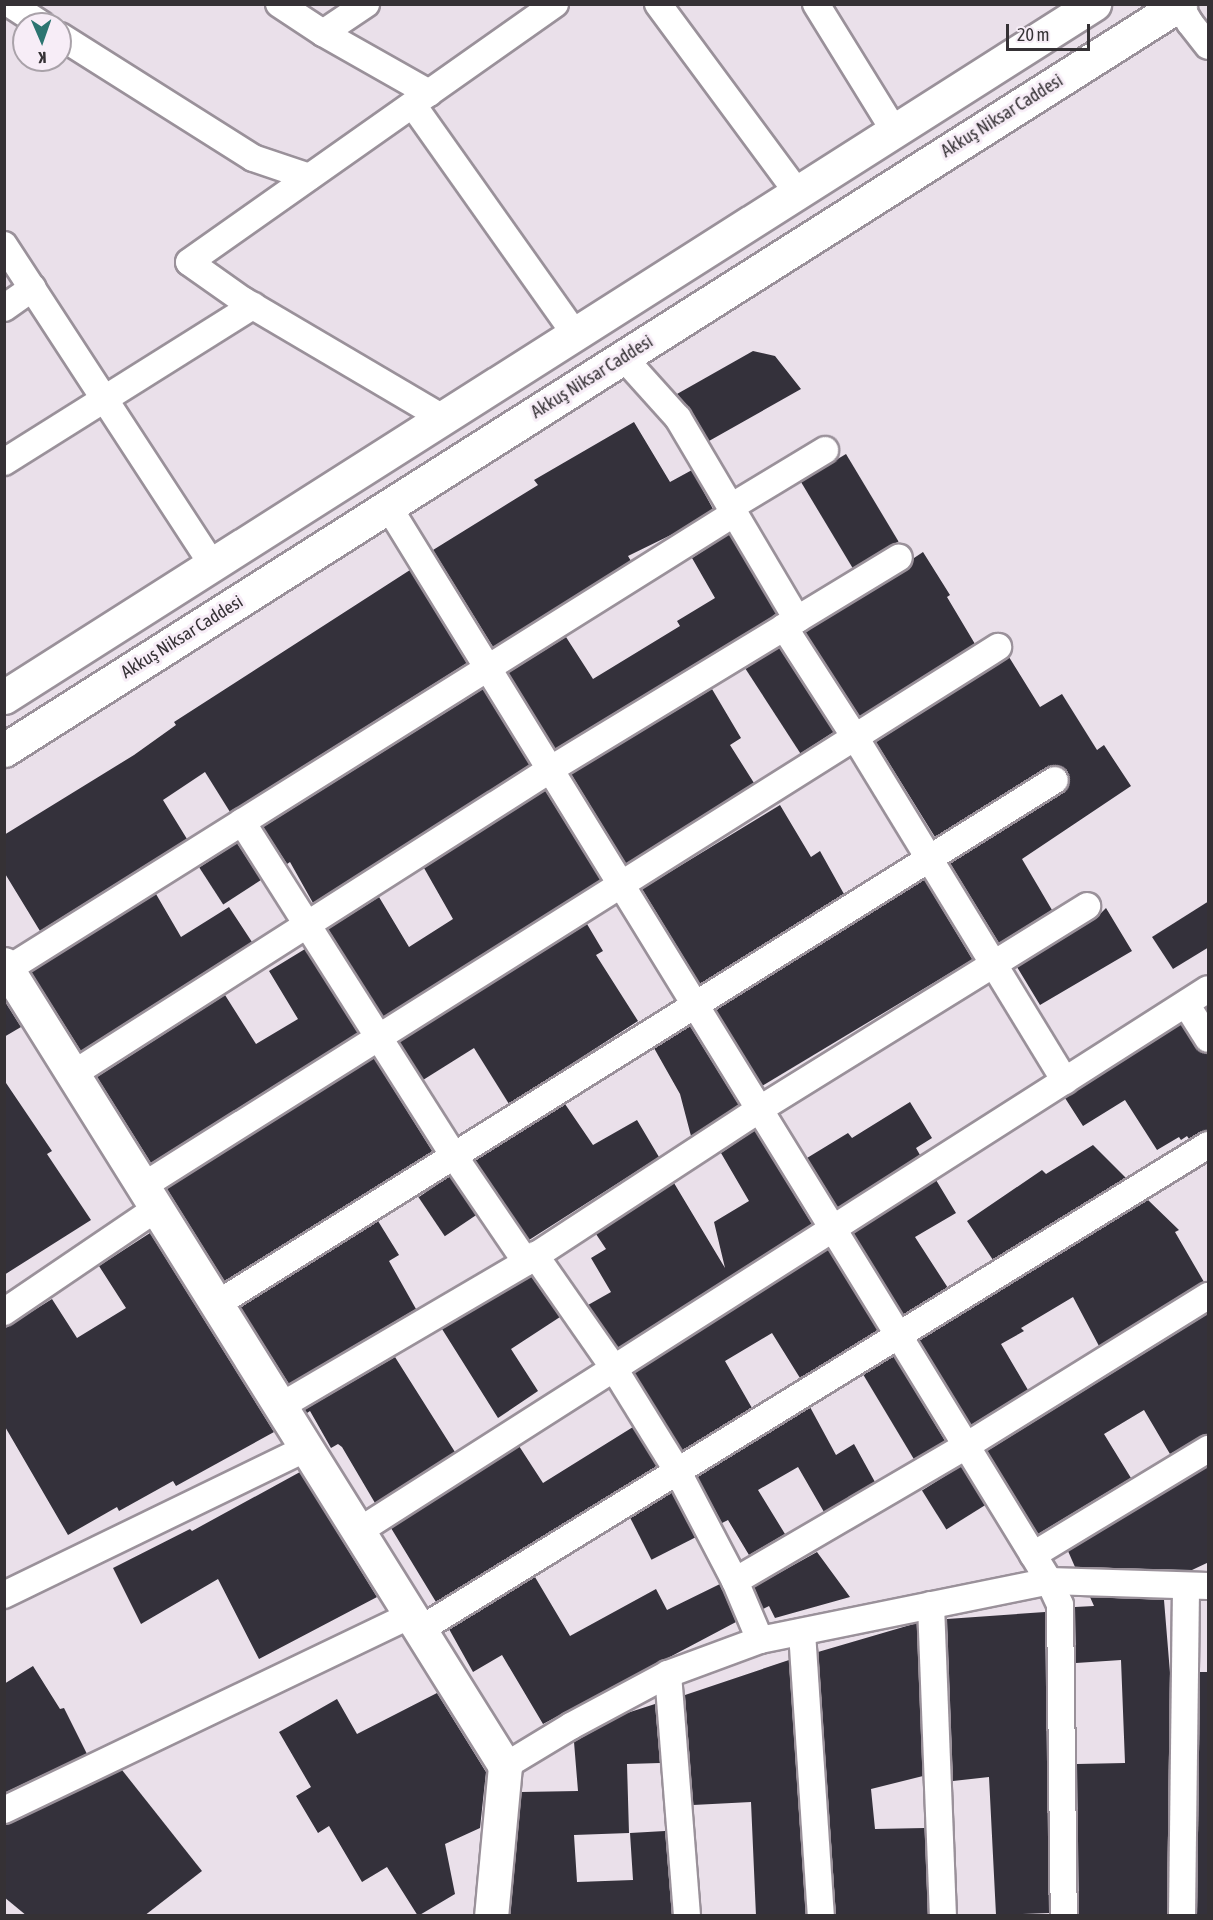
<!DOCTYPE html>
<meta charset="utf-8">
<style>
body{margin:0}
#map{position:relative;width:1213px;height:1920px;overflow:hidden;background:#eae0ea;font-family:"Asap Condensed",sans-serif}
div>[style]{position:absolute}
.building>*{inset:0;background:#34313b;transform-origin:0 0}
.roads{filter:drop-shadow(2px 0 #9a919a) drop-shadow(-2px 0 #9a919a) drop-shadow(0 2px #9a919a) drop-shadow(0 -2px #9a919a)}
.street>*{height:26px;margin:-13px;padding:0 13px;transform-origin:13px;border-radius:13px;background:#fff}
.secondary>*{height:33px;margin:-16.5px;padding:0 16.5px;transform-origin:16.5px;border-radius:16.5px;background:#fff}
.primary>*{height:33px;margin:-16.5px;padding:0 16.5px;transform-origin:16.5px;border-radius:16.5px;background:#fff}
span{translate:-50% -50%;white-space:nowrap;text-align:center;line-height:1.15;-webkit-text-stroke:6px #f7edf7;paint-order:stroke}
.street-label{font-size:18px;color:#353135}
.frame{position:absolute;inset:0;border:6px solid #353135;pointer-events:none}
.north{position:absolute;left:12px;top:12px;width:60px;height:60px;box-sizing:border-box;background:#f7edf7;border:2px solid #a9a2a9;border-radius:50%;rotate:178deg;font-size:16px;font-weight:700;line-height:24px;text-align:center;color:#353135}
.north::after{content:'';display:block;margin:auto;width:21px;height:27px;background:#2c7571;clip-path:polygon(50% 0,100% 100%,50% 72%,0 100%)}
.scale{position:absolute;left:1006px;top:24px;width:84px;height:27px;box-sizing:border-box;border:3px solid #353135;border-top:0;padding-left:8px;font-size:18px;line-height:21px;white-space:nowrap;color:#353135;-webkit-text-stroke:4px #f7edf7;paint-order:stroke}
</style>
<div id="map">
<div class="building">
<i style="clip-path:polygon(753px 351px,775px 356px,801px 389px,709px 441px,691px 410px,677px 394px)"></i>
<i style="clip-path:polygon(634px 422px,670px 482px,692px 470px,713px 509px,677px 532px,628px 556px,631px 561px,493px 647px,433px 550px,538px 485px,534px 480px)"></i>
<i style="left:846px;top:454px;width:102px;height:53px;rotate:59deg"></i>
<i style="clip-path:polygon(729px 534px,777px 614px,555px 749px,508px 673px,566px 637px,593px 679px,680px 626px,677px 621px,715px 598px,692px 558px)"></i>
<i style="clip-path:polygon(923px 552px,950px 595px,947px 597px,975px 644px,860px 717px,805px 632px,907px 570px,914px 558px)"></i>
<i style="clip-path:polygon(410px 570px,467px 663px,230px 812px,205px 772px,163px 800px,187px 839px,40px 931px,4px 872px,4px 835px,134px 755px,176px 725px,174px 722px)"></i>
<i style="left:779px;top:647px;width:101px;height:40px;rotate:57deg"></i>
<i style="clip-path:polygon(1009px 657px,1040px 707px,1062px 694px,1097px 750px,1104px 745px,1131px 786px,1022px 859px,1052px 910px,999px 943px,950px 863px,1063px 793px,1068px 786px,1068px 773px,1061px 767px,1047px 767px,935px 837px,876px 742px)"></i>
<i style="clip-path:polygon(483px 689px,530px 765px,313px 903px,290px 862px,287px 864px,263px 827px)"></i>
<i style="clip-path:polygon(712px 689px,741px 738px,730px 745px,754px 783px,626px 864px,571px 774px)"></i>
<i style="clip-path:polygon(545px 790px,601px 880px,383px 1017px,328px 929px,379px 897px,409px 947px,453px 919px,424px 868px)"></i>
<i style="clip-path:polygon(780px 805px,811px 857px,820px 851px,844px 894px,700px 984px,642px 889px)"></i>
<i style="left:237px;top:843px;width:44px;height:45px;rotate:57deg"></i>
<i style="left:924px;top:879px;width:94px;height:246px;rotate:59deg"></i>
<i style="clip-path:polygon(156px 894px,181px 937px,229px 907px,252px 942px,81px 1051px,31px 972px)"></i>
<i style="clip-path:polygon(1209px 901px,1209px 947px,1173px 969px,1152px 937px)"></i>
<i style="clip-path:polygon(1106px 908px,1132px 951px,1040px 1005px,1017px 967px,1095px 919px)"></i>
<i style="clip-path:polygon(587px 924px,603px 951px,596px 955px,638px 1021px,509px 1104px,474px 1048px,423px 1080px,399px 1042px)"></i>
<i style="clip-path:polygon(305px 949px,358px 1033px,151px 1163px,97px 1077px,225px 995px,256px 1044px,298px 1019px,269px 971px)"></i>
<i style="clip-path:polygon(4px 1000px,21px 1027px,4px 1037px)"></i>
<i style="clip-path:polygon(1181px 1024px,1196px 1047px,1209px 1054px,1209px 1130px,1189px 1139px,1187px 1136px,1181px 1140px,1179px 1137px,1157px 1150px,1125px 1100px,1083px 1126px,1065px 1098px)"></i>
<i style="clip-path:polygon(690px 1026px,739px 1105px,691px 1136px,680px 1094px,654px 1048px)"></i>
<i style="left:374px;top:1058px;width:110px;height:245px;rotate:58deg"></i>
<i style="clip-path:polygon(4px 1080px,52px 1151px,47px 1154px,91px 1220px,4px 1275px)"></i>
<i style="clip-path:polygon(910px 1102px,932px 1138px,916px 1148px,920px 1155px,838px 1208px,807px 1158px,848px 1133px,852px 1138px)"></i>
<i style="clip-path:polygon(565px 1104px,593px 1145px,637px 1120px,659px 1157px,529px 1240px,475px 1160px)"></i>
<i style="clip-path:polygon(755px 1130px,812px 1224px,618px 1348px,588px 1305px,611px 1292px,591px 1258px,606px 1249px,596px 1234px,674px 1183px,725px 1268px,714px 1222px,749px 1201px,721px 1153px)"></i>
<i style="clip-path:polygon(1093px 1145px,1126px 1178px,993px 1260px,967px 1221px,1042px 1170px,1046px 1174px)"></i>
<i style="left:450px;top:1176px;width:47px;height:38px;rotate:56deg"></i>
<i style="clip-path:polygon(936px 1180px,956px 1213px,915px 1237px,948px 1288px,903px 1315px,853px 1233px)"></i>
<i style="clip-path:polygon(1148px 1200px,1179px 1230px,1175px 1232px,1204px 1282px,1099px 1346px,1073px 1297px,1021px 1328px,1024px 1331px,1001px 1344px,1028px 1390px,971px 1425px,919px 1340px)"></i>
<i style="clip-path:polygon(378px 1221px,399px 1255px,389px 1261px,416px 1309px,289px 1384px,240px 1307px)"></i>
<i style="clip-path:polygon(150px 1233px,274px 1432px,176px 1486px,173px 1481px,119px 1511px,117px 1507px,68px 1535px,4px 1425px,4px 1329px,52px 1299px,77px 1338px,126px 1308px,99px 1266px)"></i>
<i style="clip-path:polygon(828px 1249px,878px 1330px,800px 1378px,772px 1333px,725px 1361px,752px 1408px,682px 1451px,634px 1373px)"></i>
<i style="clip-path:polygon(531px 1276px,560px 1317px,511px 1349px,538px 1391px,498px 1418px,442px 1329px)"></i>
<i style="clip-path:polygon(1209px 1313px,1209px 1434px,1170px 1454px,1144px 1410px,1104px 1434px,1131px 1478px,1038px 1534px,987px 1451px)"></i>
<i style="left:894px;top:1356px;width:99px;height:36px;rotate:59deg"></i>
<i style="clip-path:polygon(395px 1357px,455px 1452px,375px 1503px,342px 1447px,338px 1444px,331px 1448px,310px 1411px,307px 1413px,304px 1410px)"></i>
<i style="clip-path:polygon(810px 1407px,836px 1455px,854px 1444px,875px 1482px,824px 1512px,798px 1467px,758px 1490px,785px 1534px,749px 1555px,728px 1520px,722px 1523px,697px 1477px)"></i>
<i style="clip-path:polygon(633px 1427px,657px 1466px,436px 1602px,391px 1528px,519px 1446px,543px 1483px)"></i>
<i style="left:961px;top:1466px;width:46px;height:46px;rotate:58deg"></i>
<i style="clip-path:polygon(1209px 1466px,1209px 1562px,1192px 1570px,1075px 1567px,1068px 1551px)"></i>
<i style="clip-path:polygon(300px 1472px,377px 1597px,259px 1659px,218px 1579px,141px 1624px,113px 1568px,190px 1529px,192px 1531px)"></i>
<i style="left:672px;top:1492px;width:51px;height:49px;rotate:63deg"></i>
<i style="clip-path:polygon(817px 1552px,850px 1597px,775px 1618px,769px 1606px,763px 1609px,754px 1587px)"></i>
<i style="clip-path:polygon(535px 1577px,570px 1636px,656px 1589px,667px 1610px,720px 1584px,736px 1622px,543px 1724px,502px 1655px,473px 1672px,449px 1629px)"></i>
<i style="clip-path:polygon(1090px 1597px,1164px 1600px,1170px 1673px,1167px 1916px,1079px 1916px,1077px 1764px,1125px 1763px,1121px 1660px,1076px 1663px,1075px 1607px,1094px 1606px)"></i>
<i style="clip-path:polygon(1045px 1612px,1049px 1913px,996px 1915px,989px 1777px,953px 1781px,947px 1619px)"></i>
<i style="clip-path:polygon(917px 1623px,923px 1776px,871px 1789px,875px 1829px,925px 1828px,928px 1916px,836px 1916px,818px 1652px)"></i>
<i style="clip-path:polygon(789px 1660px,806px 1916px,756px 1916px,751px 1802px,693px 1805px,685px 1695px)"></i>
<i style="clip-path:polygon(33px 1666px,60px 1709px,64px 1708px,87px 1754px,4px 1793px,4px 1684px)"></i>
<i style="clip-path:polygon(1200px 1672px,1209px 1672px,1209px 1916px,1197px 1916px)"></i>
<i style="clip-path:polygon(437px 1693px,486px 1772px,480px 1828px,445px 1844px,455px 1894px,418px 1916px,387px 1867px,362px 1882px,329px 1826px,318px 1833px,296px 1796px,311px 1787px,279px 1732px,337px 1699px,357px 1734px)"></i>
<i style="clip-path:polygon(655px 1704px,660px 1763px,627px 1764px,629px 1833px,574px 1835px,577px 1882px,633px 1880px,630px 1833px,665px 1831px,672px 1916px,510px 1916px,521px 1792px,578px 1791px,574px 1742px,624px 1714px)"></i>
<i style="clip-path:polygon(122px 1770px,202px 1871px,144px 1916px,27px 1916px,4px 1897px,4px 1825px)"></i>
</div>
<div class="roads">
<div class="street">
<i style="left:10px;top:4px;width:37px;rotate:33deg"></i>
<i style="left:279px;top:4px;width:53px;rotate:33.4deg"></i>
<i style="left:323px;top:33px;width:122px;rotate:29.5deg"></i>
<i style="left:658px;top:4px;width:235px;rotate:53.5deg"></i>
<i style="left:816px;top:4px;width:150px;rotate:58.3deg"></i>
<i style="left:1179px;top:4px;width:22px;rotate:60deg"></i>
<i style="left:1190px;top:23px;width:29px;rotate:52deg"></i>
<i style="left:323px;top:33px;width:52px;rotate:-34deg"></i>
<i style="left:60px;top:36px;width:228px;rotate:32.3deg"></i>
<i style="left:253px;top:158px;width:59px;rotate:18.7deg"></i>
<i style="left:413px;top:105px;width:281px;rotate:54.7deg"></i>
<i style="left:4px;top:245px;width:382px;rotate:56.9deg"></i>
<i style="left:4px;top:308px;width:35px;rotate:-35deg"></i>
<i style="left:623px;top:357px;width:82px;rotate:48deg"></i>
<i style="left:678px;top:418px;width:234px;rotate:59.4deg"></i>
<i style="left:443px;top:418px;width:231px;rotate:-149.5deg"></i>
<i style="left:244px;top:301px;width:67px;rotate:-144.7deg"></i>
<i style="left:189px;top:262px;width:448px;rotate:-35.2deg"></i>
<i style="left:4px;top:462px;width:294px;rotate:-32.1deg"></i>
<i style="left:388px;top:506px;width:975px;rotate:58.38deg"></i>
<i style="left:899px;top:1336px;width:287px;rotate:58.5deg"></i>
<i style="left:1049px;top:1581px;width:26px;rotate:65deg"></i>
<i style="left:1060px;top:1605px;width:311px;rotate:89.3deg"></i>
<i style="left:731px;top:507px;width:110px;rotate:-31.2deg"></i>
<i style="left:784px;top:627px;width:131px;rotate:57.2deg"></i>
<i style="left:855px;top:737px;width:403px;rotate:58.6deg"></i>
<i style="left:242px;top:822px;width:396px;rotate:57.6deg"></i>
<i style="left:454px;top:1156px;width:128px;rotate:55.8deg"></i>
<i style="left:8px;top:969px;width:858px;rotate:-32.1deg"></i>
<i style="left:1186px;top:1004px;width:41px;rotate:57.8deg"></i>
<i style="left:73px;top:1074px;width:567px;rotate:-32.54deg"></i>
<i style="left:551px;top:769px;width:407px;rotate:-31.3deg"></i>
<i style="left:143px;top:1186px;width:1011px;rotate:-32.23deg"></i>
<i style="left:535px;top:1255px;width:136px;rotate:55.1deg"></i>
<i style="left:613px;top:1367px;width:123px;rotate:58.2deg"></i>
<i style="left:678px;top:1472px;width:123px;rotate:62.4deg"></i>
<i style="left:735px;top:1581px;width:64px;rotate:67deg"></i>
<i style="left:217px;top:1304px;width:988px;rotate:-32.02deg"></i>
<i style="left:4px;top:1312px;width:185px;rotate:-34.2deg"></i>
<i style="left:281px;top:1406px;width:284px;rotate:-30.4deg"></i>
<i style="left:526px;top:1262px;width:280px;rotate:-33.2deg"></i>
<i style="left:760px;top:1109px;width:385px;rotate:-31.8deg"></i>
<i style="left:359px;top:1531px;width:1007px;rotate:-32.55deg"></i>
<i style="left:1033px;top:1555px;width:205px;rotate:-31.2deg"></i>
<i style="left:735px;top:1581px;width:268px;rotate:-30.3deg"></i>
<i style="left:966px;top:1446px;width:285px;rotate:-31.8deg"></i>
<i style="left:4px;top:1595px;width:337px;rotate:-25.9deg"></i>
<i style="left:931px;top:1605px;width:311px;rotate:87.8deg"></i>
<i style="left:421px;top:1629px;width:924px;rotate:-31.59deg"></i>
<i style="left:802px;top:1632px;width:285px;rotate:86.2deg"></i>
<i style="left:668px;top:1674px;width:243px;rotate:85.5deg"></i>
<i style="left:505px;top:1766px;width:77px;rotate:-31.2deg"></i>
<i style="left:571px;top:1726px;width:110px;rotate:-28.2deg"></i>
<i style="left:668px;top:1674px;width:98px;rotate:-20.3deg"></i>
<i style="left:760px;top:1640px;width:295px;rotate:-11.5deg"></i>
<i style="left:1049px;top:1581px;width:159px;rotate:1.8deg"></i>
<i style="left:4px;top:1810px;width:451px;rotate:-25.6deg"></i>
<i style="left:1182px;top:1916px;width:329px;rotate:-89.3deg"></i>
</div>
<div class="secondary">
<i style="left:4px;top:964px;width:946px;rotate:58.01deg"></i>
<i style="left:505px;top:1766px;width:151px;rotate:95.3deg"></i>
</div>
<div class="primary">
<i style="left:4px;top:697px;width:1292px;rotate:-32.45deg"></i>
<i style="left:4px;top:750px;width:1393px;rotate:-32.39deg"></i>
</div>
</div>
<div class="street-label">
<span style="left:1002px;top:116px;rotate:-32deg">Akkuş Niksar Caddesi</span>
<span style="left:592px;top:377px;rotate:-32deg">Akkuş Niksar Caddesi</span>
<span style="left:182px;top:637px;rotate:-32deg">Akkuş Niksar Caddesi</span>
</div>
<div class="frame"></div>
<div class="north">K</div>
<div class="scale">20 m</div>
</div>
